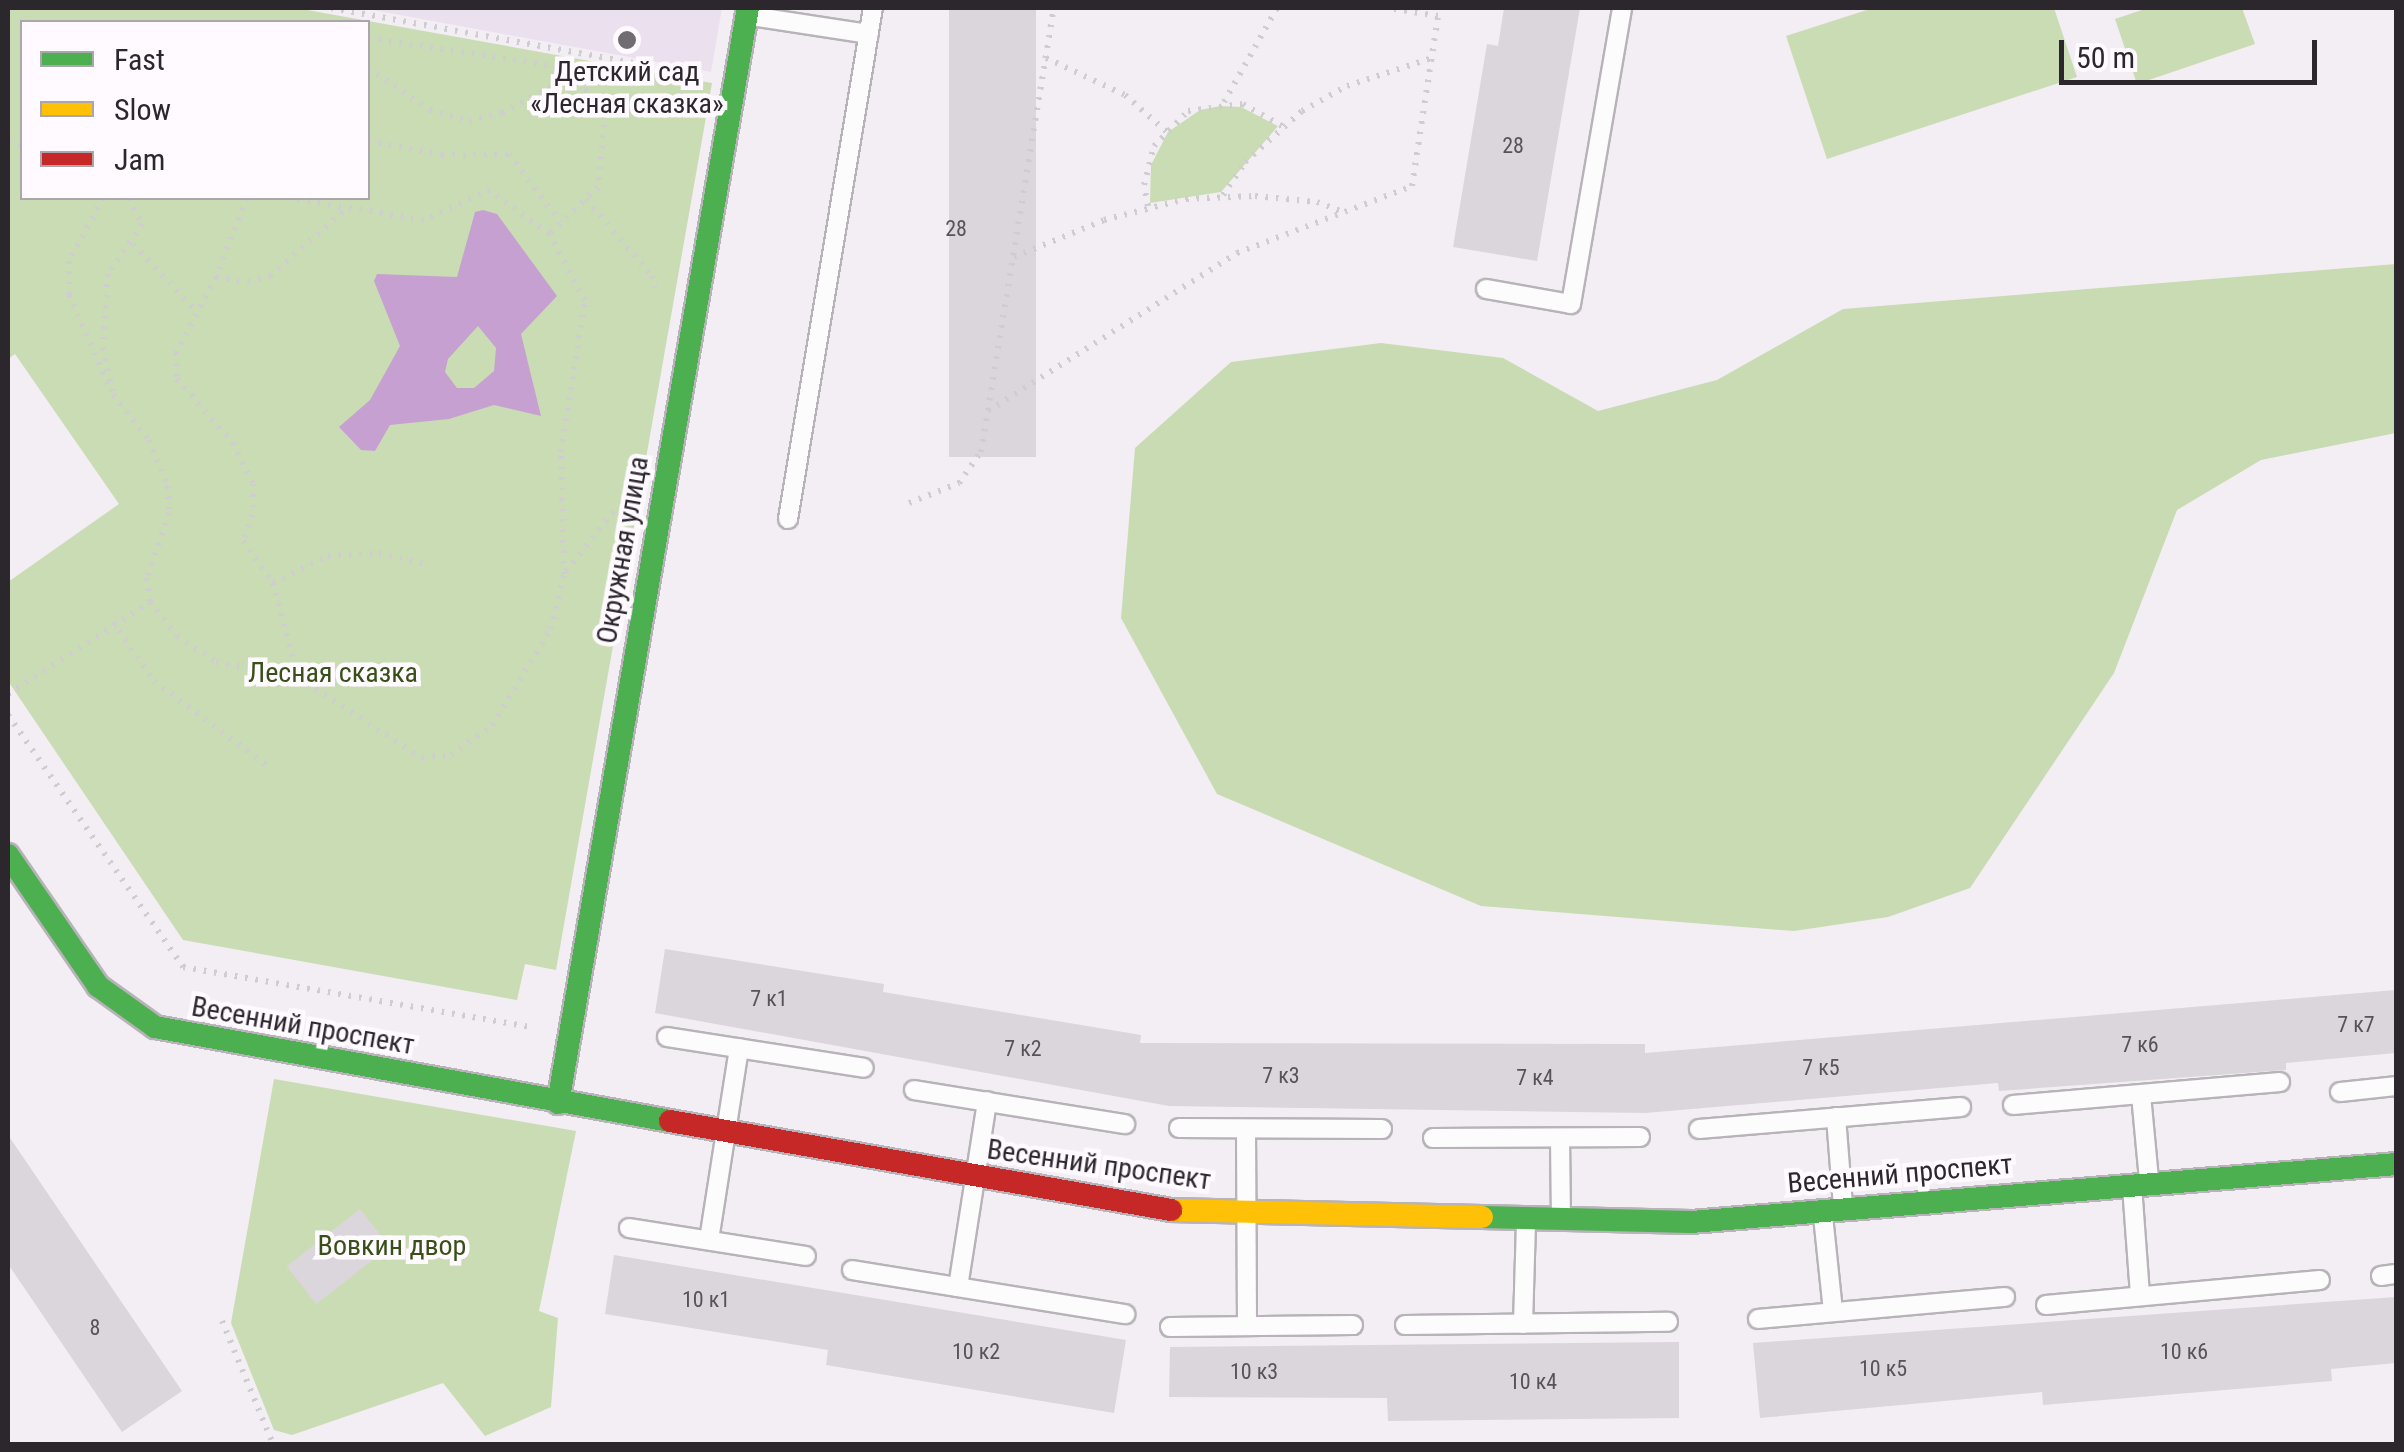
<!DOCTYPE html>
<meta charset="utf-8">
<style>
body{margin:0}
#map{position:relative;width:2404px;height:1452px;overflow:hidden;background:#f3edf4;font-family:"Roboto Condensed",sans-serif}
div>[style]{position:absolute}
.built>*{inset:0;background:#ebe1ee}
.green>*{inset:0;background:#cadcb4}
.forest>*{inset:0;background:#c9dbb2}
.water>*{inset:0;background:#c7a0d2}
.building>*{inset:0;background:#dbd6dc;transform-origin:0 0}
.path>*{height:6px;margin-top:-3px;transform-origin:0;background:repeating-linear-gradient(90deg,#cfcdd0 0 2.5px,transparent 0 10.5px)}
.roads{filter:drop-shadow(2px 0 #b7b3b8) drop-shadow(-2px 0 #b7b3b8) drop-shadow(0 2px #b7b3b8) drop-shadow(0 -2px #b7b3b8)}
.lane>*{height:18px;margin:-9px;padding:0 9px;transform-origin:9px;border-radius:9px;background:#fdfcfd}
.fast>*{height:22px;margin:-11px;padding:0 11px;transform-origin:11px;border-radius:11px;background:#4caf50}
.slow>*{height:22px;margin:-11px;padding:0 11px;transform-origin:11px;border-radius:11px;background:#ffc107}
.jam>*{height:22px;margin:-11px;padding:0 11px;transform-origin:11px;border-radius:11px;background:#c62828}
.dots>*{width:28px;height:28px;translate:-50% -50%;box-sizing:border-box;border:5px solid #fefaff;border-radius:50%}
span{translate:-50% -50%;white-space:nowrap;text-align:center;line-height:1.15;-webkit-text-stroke:9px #fefaff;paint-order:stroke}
.number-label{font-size:22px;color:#575358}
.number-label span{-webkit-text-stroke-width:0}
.poi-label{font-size:28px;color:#2b272c}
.street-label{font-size:28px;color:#2b272c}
.park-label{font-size:28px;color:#385018}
.frame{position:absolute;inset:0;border:10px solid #2b272c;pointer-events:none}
.legend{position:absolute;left:20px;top:20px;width:350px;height:180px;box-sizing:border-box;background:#fefaff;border:2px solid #aaa6ab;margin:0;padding:12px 18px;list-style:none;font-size:30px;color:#2b272c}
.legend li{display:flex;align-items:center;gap:20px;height:50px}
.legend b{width:50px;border:2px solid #aaa6ab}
.scale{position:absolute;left:2059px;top:40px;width:258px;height:45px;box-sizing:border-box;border:5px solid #2b272c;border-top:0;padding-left:12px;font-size:30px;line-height:35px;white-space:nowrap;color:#2b272c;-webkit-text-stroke:8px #fefaff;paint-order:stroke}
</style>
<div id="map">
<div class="built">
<i style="clip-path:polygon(362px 8px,722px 8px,711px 72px)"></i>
</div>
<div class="green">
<i style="clip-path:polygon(evenodd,8px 8px,296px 8px,712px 83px,556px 970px,525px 964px,517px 1000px,183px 940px,8px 681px,8px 582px,119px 504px,15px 354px,8px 359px,8px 8px,22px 22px,368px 22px,368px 198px,22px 198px,22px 22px)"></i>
<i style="clip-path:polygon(1873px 8px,2054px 8px,2077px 77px,1827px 159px,1786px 36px)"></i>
<i style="clip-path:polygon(2148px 8px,2242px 8px,2255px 44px,2137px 84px,2115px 19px)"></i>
<i style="clip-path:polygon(1220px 106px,1241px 107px,1278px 126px,1221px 192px,1150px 203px,1151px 165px,1168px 132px,1200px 110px)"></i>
<i style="clip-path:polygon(274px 1079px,576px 1131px,539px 1311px,558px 1318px,551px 1407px,485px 1436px,443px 1383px,292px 1435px,274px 1430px,231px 1323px)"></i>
</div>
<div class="forest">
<i style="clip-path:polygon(2396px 264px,2396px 433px,2261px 460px,2177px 510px,2114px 673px,1970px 888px,1888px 917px,1794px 931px,1481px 906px,1217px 794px,1121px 618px,1135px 448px,1231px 362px,1381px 343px,1503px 358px,1598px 411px,1717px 380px,1843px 309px)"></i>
</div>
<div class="water">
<i style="clip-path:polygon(evenodd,483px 210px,497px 214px,557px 296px,521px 334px,541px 416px,494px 405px,449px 419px,390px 425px,375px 451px,361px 450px,339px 427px,370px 400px,400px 346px,374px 281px,377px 274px,457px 277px,475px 212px,483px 210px,478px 326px,496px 348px,494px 371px,474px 388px,457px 388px,445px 372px,448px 359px,478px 326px)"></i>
</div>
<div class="building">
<i style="left:949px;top:8px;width:87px;height:449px"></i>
<i style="clip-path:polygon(1504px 8px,1580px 8px,1537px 261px,1453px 247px,1487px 44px,1498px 46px)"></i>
<i style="clip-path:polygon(665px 949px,884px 984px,883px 992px,1141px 1035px,1140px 1043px,1645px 1044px,1645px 1053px,2396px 990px,2396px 1053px,2286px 1063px,2286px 1070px,1999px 1091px,1998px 1083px,1645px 1113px,1169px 1106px,655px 1013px)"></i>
<i style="clip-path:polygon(8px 1135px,182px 1391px,122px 1432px,8px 1264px)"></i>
<i style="left:360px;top:1209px;width:48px;height:93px;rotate:52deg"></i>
<i style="clip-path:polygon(614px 1255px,1126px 1340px,1114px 1413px,826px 1365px,828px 1350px,605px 1314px)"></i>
<i style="clip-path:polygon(2396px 1297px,2396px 1363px,2331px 1369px,2332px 1381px,2043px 1405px,2042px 1392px,1760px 1418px,1753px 1343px)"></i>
<i style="clip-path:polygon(1679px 1342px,1679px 1418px,1388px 1421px,1387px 1398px,1169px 1397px,1170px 1347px)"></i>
</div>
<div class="path">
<i style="left:331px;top:8px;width:374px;rotate:10.3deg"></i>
<i style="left:368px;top:38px;width:190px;rotate:8.5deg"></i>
<i style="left:556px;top:66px;width:18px;rotate:87deg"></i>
<i style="left:1046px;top:58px;width:87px;rotate:25.1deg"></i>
<i style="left:1125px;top:95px;width:56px;rotate:41.4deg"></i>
<i style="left:368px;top:68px;width:75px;rotate:34.1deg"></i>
<i style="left:430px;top:110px;width:41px;rotate:15.8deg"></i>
<i style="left:469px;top:121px;width:34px;rotate:-14deg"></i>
<i style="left:502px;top:113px;width:62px;rotate:-27.8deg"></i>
<i style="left:557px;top:84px;width:19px"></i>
<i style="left:576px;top:84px;width:22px;rotate:34deg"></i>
<i style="left:594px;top:96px;width:31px;rotate:71deg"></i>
<i style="left:604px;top:125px;width:62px;rotate:95.5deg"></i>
<i style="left:598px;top:187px;width:68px;rotate:136.2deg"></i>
<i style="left:1224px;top:102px;width:108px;rotate:-60.6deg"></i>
<i style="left:368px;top:141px;width:75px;rotate:10.7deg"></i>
<i style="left:442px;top:155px;width:67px;rotate:-0.9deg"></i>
<i style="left:509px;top:154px;width:85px;rotate:53.1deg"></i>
<i style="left:8px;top:143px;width:14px;rotate:8deg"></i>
<i style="left:1223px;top:195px;width:40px;rotate:-56deg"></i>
<i style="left:1245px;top:162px;width:76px;rotate:-41.8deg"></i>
<i style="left:1302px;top:111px;width:51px;rotate:-29.1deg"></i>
<i style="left:1347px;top:86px;width:89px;rotate:-18.2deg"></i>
<i style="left:103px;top:198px;width:72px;rotate:118.4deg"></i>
<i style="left:69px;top:261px;width:34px;rotate:90deg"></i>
<i style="left:69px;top:295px;width:98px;rotate:66.6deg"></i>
<i style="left:129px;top:198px;width:29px;rotate:63deg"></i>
<i style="left:142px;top:224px;width:60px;rotate:124.2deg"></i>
<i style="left:108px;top:274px;width:74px;rotate:93.9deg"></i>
<i style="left:103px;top:348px;width:48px;rotate:78deg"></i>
<i style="left:113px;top:395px;width:58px;rotate:51.3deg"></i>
<i style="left:149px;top:440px;width:50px;rotate:67.6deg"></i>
<i style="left:168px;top:486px;width:27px;rotate:88deg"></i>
<i style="left:169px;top:513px;width:69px;rotate:108.7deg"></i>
<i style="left:147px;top:578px;width:24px;rotate:83deg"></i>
<i style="left:150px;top:602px;width:43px;rotate:51.5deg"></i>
<i style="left:177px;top:636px;width:47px;rotate:33.7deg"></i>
<i style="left:216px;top:662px;width:83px;rotate:10.4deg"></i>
<i style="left:298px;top:677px;width:148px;rotate:33.2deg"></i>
<i style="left:422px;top:758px;width:29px;rotate:-6deg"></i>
<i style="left:451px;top:755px;width:51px;rotate:-36.2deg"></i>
<i style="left:492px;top:725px;width:113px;rotate:-58.4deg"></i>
<i style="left:551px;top:629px;width:57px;rotate:-76.7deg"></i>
<i style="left:564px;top:574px;width:122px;rotate:-91.4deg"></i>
<i style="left:561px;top:452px;width:154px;rotate:-81deg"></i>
<i style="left:585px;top:300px;width:75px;rotate:-118.6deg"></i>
<i style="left:549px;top:234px;width:74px;rotate:-143.3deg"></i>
<i style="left:490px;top:190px;width:72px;rotate:155.6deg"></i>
<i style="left:424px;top:220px;width:136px;rotate:-170.7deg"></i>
<i style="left:246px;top:198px;width:85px;rotate:110.8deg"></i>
<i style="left:216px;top:277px;width:86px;rotate:117.8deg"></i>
<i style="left:176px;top:353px;width:26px;rotate:88deg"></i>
<i style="left:177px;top:379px;width:85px;rotate:48.8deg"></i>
<i style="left:233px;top:443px;width:46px;rotate:64deg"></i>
<i style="left:253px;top:484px;width:31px;rotate:90deg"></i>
<i style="left:253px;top:515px;width:28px;rotate:111deg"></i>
<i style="left:243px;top:541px;width:52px;rotate:54.5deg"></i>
<i style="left:273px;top:583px;width:97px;rotate:75.1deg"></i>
<i style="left:586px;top:199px;width:101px;rotate:49.4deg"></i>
<i style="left:652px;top:276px;width:12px;rotate:76deg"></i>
<i style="left:1148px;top:206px;width:21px;rotate:-101deg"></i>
<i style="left:1144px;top:185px;width:40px;rotate:-75.6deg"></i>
<i style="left:1154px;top:146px;width:49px;rotate:-45.8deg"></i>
<i style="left:1188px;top:111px;width:55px;rotate:-7.3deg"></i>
<i style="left:1243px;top:104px;width:45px;rotate:29.4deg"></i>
<i style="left:133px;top:244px;width:91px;rotate:46.8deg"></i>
<i style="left:1014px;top:257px;width:97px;rotate:-22.3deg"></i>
<i style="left:1104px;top:220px;width:85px;rotate:-14.4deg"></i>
<i style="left:1186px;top:199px;width:69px;rotate:-2.5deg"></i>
<i style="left:1255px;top:196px;width:62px;rotate:5.5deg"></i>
<i style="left:1317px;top:202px;width:28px;rotate:21deg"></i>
<i style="left:216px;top:277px;width:32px;rotate:9deg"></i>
<i style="left:248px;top:282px;width:23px;rotate:-15deg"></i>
<i style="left:270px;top:276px;width:103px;rotate:-41.4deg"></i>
<i style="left:988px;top:411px;width:295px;rotate:-32.4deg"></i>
<i style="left:1237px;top:253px;width:187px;rotate:-20.9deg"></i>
<i style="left:1412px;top:186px;width:172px;rotate:-81.3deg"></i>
<i style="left:1438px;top:16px;width:50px;rotate:-170.7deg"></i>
<i style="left:909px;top:503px;width:54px;rotate:-21.8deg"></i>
<i style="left:959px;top:483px;width:38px;rotate:-55deg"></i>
<i style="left:981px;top:452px;width:450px;rotate:-80.7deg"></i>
<i style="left:566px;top:571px;width:82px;rotate:-51.4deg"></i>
<i style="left:273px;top:583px;width:61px;rotate:-26.1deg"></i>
<i style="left:328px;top:556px;width:51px;rotate:-3.4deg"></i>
<i style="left:379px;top:553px;width:50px;rotate:13.8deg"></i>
<i style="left:113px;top:622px;width:72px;rotate:55.2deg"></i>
<i style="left:154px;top:681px;width:146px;rotate:36.9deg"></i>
<i style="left:8px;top:694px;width:169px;rotate:-32.9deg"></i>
<i style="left:8px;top:715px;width:307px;rotate:55.2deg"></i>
<i style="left:183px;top:967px;width:351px;rotate:9.8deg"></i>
<i style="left:222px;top:1321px;width:133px;rotate:67.5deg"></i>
</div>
<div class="roads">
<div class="lane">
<i style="left:751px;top:16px;width:119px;rotate:8.7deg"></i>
<i style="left:1486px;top:289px;width:86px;rotate:10deg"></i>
<i style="left:1571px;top:304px;width:300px;rotate:-80.2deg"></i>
<i style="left:788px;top:519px;width:518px;rotate:-80.56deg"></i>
<i style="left:667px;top:1037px;width:199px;rotate:8.9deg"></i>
<i style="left:914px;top:1090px;width:214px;rotate:9.2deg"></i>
<i style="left:2340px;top:1092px;width:56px;rotate:-6.1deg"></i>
<i style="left:2141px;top:1095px;width:84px;rotate:84.6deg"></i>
<i style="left:2013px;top:1105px;width:268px;rotate:-4.9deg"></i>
<i style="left:1836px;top:1117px;width:89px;rotate:85.5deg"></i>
<i style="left:1179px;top:1128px;width:203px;rotate:0.3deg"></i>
<i style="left:1699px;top:1129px;width:263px;rotate:-4.8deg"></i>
<i style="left:1246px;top:1130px;width:194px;rotate:89.7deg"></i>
<i style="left:1433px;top:1138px;width:207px;rotate:-0.3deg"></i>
<i style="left:1560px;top:1138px;width:79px;rotate:89.3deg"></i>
<i style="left:2132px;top:1186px;width:108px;rotate:85.8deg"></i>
<i style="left:1823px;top:1216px;width:96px;rotate:84deg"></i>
<i style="left:629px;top:1228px;width:179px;rotate:9deg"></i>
<i style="left:709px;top:1240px;width:194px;rotate:-81.1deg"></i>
<i style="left:852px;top:1270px;width:277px;rotate:9.2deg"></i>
<i style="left:2381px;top:1276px;width:15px;rotate:-8deg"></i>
<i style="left:958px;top:1287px;width:188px;rotate:-81.1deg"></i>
<i style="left:2046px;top:1305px;width:275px;rotate:-5.2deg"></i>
<i style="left:1758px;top:1319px;width:248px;rotate:-5.1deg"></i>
<i style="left:1523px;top:1324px;width:101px;rotate:-88.3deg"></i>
<i style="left:1405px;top:1325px;width:263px;rotate:-0.7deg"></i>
<i style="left:1170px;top:1327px;width:183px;rotate:-0.6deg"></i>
</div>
<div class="fast">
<i style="left:8px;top:855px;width:159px;rotate:55.5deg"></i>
<i style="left:98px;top:986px;width:70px;rotate:35.7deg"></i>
<i style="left:155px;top:1027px;width:524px;rotate:10.34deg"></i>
<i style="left:558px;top:1103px;width:1111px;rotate:-80.16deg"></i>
<i style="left:1482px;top:1217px;width:209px;rotate:1.4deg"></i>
<i style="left:1691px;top:1222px;width:707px;rotate:-4.7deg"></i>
</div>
<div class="slow">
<i style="left:1171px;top:1210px;width:311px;rotate:1.3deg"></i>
</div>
<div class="jam">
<i style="left:670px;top:1121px;width:509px;rotate:10.07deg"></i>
</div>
</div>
<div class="dots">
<i style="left:627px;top:40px;background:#716c72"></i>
</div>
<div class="number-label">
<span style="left:1513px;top:146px">28</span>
<span style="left:956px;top:229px">28</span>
<span style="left:769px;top:999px">7 к1</span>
<span style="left:2356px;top:1025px">7 к7</span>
<span style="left:2140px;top:1045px">7 к6</span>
<span style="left:1023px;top:1049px">7 к2</span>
<span style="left:1821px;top:1068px">7 к5</span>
<span style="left:1281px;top:1076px">7 к3</span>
<span style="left:1535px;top:1078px">7 к4</span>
<span style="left:706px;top:1300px">10 к1</span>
<span style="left:95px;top:1328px">8</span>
<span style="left:976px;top:1352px">10 к2</span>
<span style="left:2184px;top:1352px">10 к6</span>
<span style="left:1883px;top:1369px">10 к5</span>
<span style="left:1254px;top:1372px">10 к3</span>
<span style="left:1533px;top:1382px">10 к4</span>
</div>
<div class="poi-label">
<span style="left:627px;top:88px">Детский сад<br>«Лесная сказка»</span>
</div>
<div class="street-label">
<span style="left:623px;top:550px;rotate:-80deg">Окружная улица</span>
<span style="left:303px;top:1026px;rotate:10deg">Весенний проспект</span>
<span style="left:1099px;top:1165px;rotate:8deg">Весенний проспект</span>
<span style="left:1900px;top:1174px;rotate:-5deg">Весенний проспект</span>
</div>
<div class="park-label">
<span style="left:333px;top:673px">Лесная сказка</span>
<span style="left:392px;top:1246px">Вовкин двор</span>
</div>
<div class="frame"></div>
<ul class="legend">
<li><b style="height:12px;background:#4caf50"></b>Fast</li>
<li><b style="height:12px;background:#ffc107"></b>Slow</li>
<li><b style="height:12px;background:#c62828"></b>Jam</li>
</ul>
<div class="scale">50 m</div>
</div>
